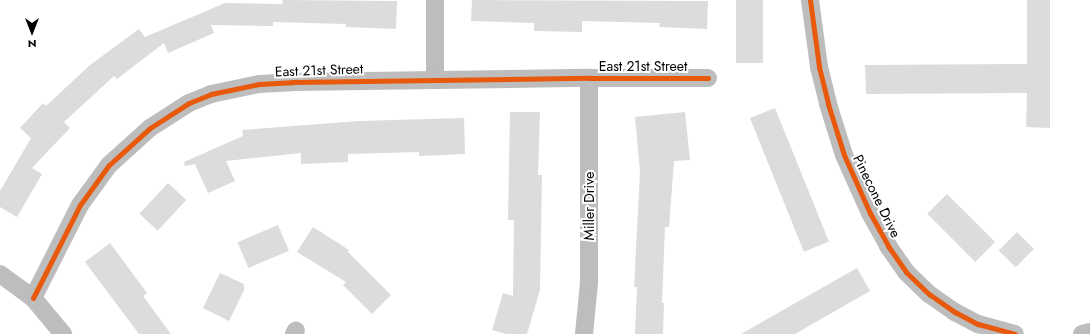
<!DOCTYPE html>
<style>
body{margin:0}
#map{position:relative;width:1090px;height:334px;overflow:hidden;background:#fff;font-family:Jost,sans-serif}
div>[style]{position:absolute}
.building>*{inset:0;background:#dcdcdc;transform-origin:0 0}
.minor>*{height:18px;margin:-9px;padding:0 9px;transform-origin:9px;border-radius:9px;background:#bdbdbd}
.cycleway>*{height:5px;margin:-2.5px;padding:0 2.5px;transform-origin:2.5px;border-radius:2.5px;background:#e8590c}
span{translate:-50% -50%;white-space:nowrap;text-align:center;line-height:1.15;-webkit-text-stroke:4px #fff;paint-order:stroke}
.street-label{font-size:14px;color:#000}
.north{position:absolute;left:12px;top:12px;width:40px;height:40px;-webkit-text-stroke:3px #fff;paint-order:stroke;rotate:180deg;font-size:11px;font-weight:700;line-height:16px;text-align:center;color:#000}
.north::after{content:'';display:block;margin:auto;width:14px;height:18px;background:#000;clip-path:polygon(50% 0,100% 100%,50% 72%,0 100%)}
</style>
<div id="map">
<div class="building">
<i style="clip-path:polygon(283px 0,397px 1px,396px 29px,346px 27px,346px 24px,273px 22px,273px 26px,211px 25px,214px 33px,168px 53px,164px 43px,117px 79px,114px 76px,64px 122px,70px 128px,32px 168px,42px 174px,17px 217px,0 207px,0 191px,31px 138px,20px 128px,43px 103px,46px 106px,90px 65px,139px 29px,145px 37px,225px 3px,282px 4px)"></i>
<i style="clip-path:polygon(472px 0,708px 1px,707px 29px,659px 27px,660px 23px,582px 21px,582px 32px,534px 31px,534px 23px,471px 21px)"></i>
<i style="left:736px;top:0;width:27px;height:63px"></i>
<i style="clip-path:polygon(1027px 0,1050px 0,1050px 128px,1026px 127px,1027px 93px,866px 94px,865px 65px,1027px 64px)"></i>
<i style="left:775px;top:108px;width:144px;height:27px;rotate:68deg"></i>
<i style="clip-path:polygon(510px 112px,540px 112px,538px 175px,542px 175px,540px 290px,527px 334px,506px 334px,492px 330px,503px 293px,513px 296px,514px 220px,508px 220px)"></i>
<i style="clip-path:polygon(685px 112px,690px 160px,674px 161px,669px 227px,665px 227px,662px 303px,664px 303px,663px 334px,635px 334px,637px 287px,634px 287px,640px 172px,635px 117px)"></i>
<i style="clip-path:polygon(464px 118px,465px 154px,419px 156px,419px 152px,348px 154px,348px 162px,301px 164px,301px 153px,226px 161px,235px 181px,208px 193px,195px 164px,185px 166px,184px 162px,243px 136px,242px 130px,359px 121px)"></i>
<i style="left:168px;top:183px;width:25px;height:42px;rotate:43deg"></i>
<i style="left:947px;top:194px;width:68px;height:28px;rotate:45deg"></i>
<i style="left:278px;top:225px;width:28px;height:44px;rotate:67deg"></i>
<i style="clip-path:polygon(313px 227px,349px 250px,348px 252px,391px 295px,372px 314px,343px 285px,346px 282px,297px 252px)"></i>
<i style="left:1017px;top:232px;width:24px;height:26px;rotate:45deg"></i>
<i style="clip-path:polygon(110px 243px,147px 293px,143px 296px,171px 334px,139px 334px,85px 262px)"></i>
<i style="clip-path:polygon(857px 268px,870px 291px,795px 334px,741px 334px)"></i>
<i style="clip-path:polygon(220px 273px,244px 284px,244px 290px,229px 321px,203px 308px)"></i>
</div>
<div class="minor">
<i style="left:435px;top:0;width:80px;rotate:90deg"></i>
<i style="left:810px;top:0;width:68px;rotate:82.3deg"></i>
<i style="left:819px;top:67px;width:38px;rotate:76deg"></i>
<i style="left:828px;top:104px;width:53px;rotate:72.6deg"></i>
<i style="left:844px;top:155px;width:64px;rotate:65.9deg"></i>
<i style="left:870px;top:213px;width:38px;rotate:61deg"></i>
<i style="left:888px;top:246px;width:32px;rotate:55deg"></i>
<i style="left:906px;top:272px;width:32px;rotate:44deg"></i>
<i style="left:929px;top:294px;width:32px;rotate:35deg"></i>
<i style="left:955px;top:312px;width:26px;rotate:28deg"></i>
<i style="left:978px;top:324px;width:38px;rotate:15deg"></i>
<i style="left:0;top:274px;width:41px;rotate:36deg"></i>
<i style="left:33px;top:298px;width:47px;rotate:50.2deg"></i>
<i style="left:33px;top:298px;width:104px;rotate:-63.2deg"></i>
<i style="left:80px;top:205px;width:49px;rotate:-54.1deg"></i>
<i style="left:109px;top:165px;width:55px;rotate:-42.1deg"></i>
<i style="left:150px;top:128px;width:46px;rotate:-32.7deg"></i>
<i style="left:189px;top:103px;width:24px;rotate:-22deg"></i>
<i style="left:211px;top:94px;width:49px;rotate:-11.8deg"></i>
<i style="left:259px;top:84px;width:33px;rotate:-3deg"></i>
<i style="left:292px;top:82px;width:297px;rotate:-0.8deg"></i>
<i style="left:589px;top:78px;width:119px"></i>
<i style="left:294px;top:334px;width:4px;rotate:-63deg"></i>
<i style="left:584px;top:334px;width:51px;rotate:-84.4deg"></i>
<i style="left:589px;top:283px;width:205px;rotate:-90deg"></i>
<i style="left:1082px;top:334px;width:8px;rotate:-14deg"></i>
</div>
<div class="cycleway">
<i style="left:810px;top:0;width:68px;rotate:82.3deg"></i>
<i style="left:819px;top:67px;width:38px;rotate:76deg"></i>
<i style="left:828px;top:104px;width:53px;rotate:72.6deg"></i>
<i style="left:844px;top:155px;width:64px;rotate:65.9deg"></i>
<i style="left:870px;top:213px;width:38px;rotate:61deg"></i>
<i style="left:888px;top:246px;width:32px;rotate:55deg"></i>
<i style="left:906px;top:272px;width:32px;rotate:44deg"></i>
<i style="left:929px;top:294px;width:32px;rotate:35deg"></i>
<i style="left:955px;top:312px;width:26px;rotate:28deg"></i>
<i style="left:978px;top:324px;width:38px;rotate:15deg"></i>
<i style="left:33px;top:298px;width:104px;rotate:-63.2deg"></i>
<i style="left:80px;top:205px;width:49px;rotate:-54.1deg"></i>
<i style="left:109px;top:165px;width:55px;rotate:-42.1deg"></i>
<i style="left:150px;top:128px;width:46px;rotate:-32.7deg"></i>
<i style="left:189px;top:103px;width:24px;rotate:-22deg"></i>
<i style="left:211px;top:94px;width:49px;rotate:-11.8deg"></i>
<i style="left:259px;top:84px;width:33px;rotate:-3deg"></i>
<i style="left:292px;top:82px;width:297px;rotate:-0.8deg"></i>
<i style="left:589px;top:78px;width:119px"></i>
</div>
<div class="street-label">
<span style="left:643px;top:66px">East 21st Street</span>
<span style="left:319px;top:70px;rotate:-2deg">East 21st Street</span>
<span style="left:877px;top:196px;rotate:64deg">Pinecone Drive</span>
<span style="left:589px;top:206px;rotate:-90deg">Miller Drive</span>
</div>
<div class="north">N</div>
</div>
